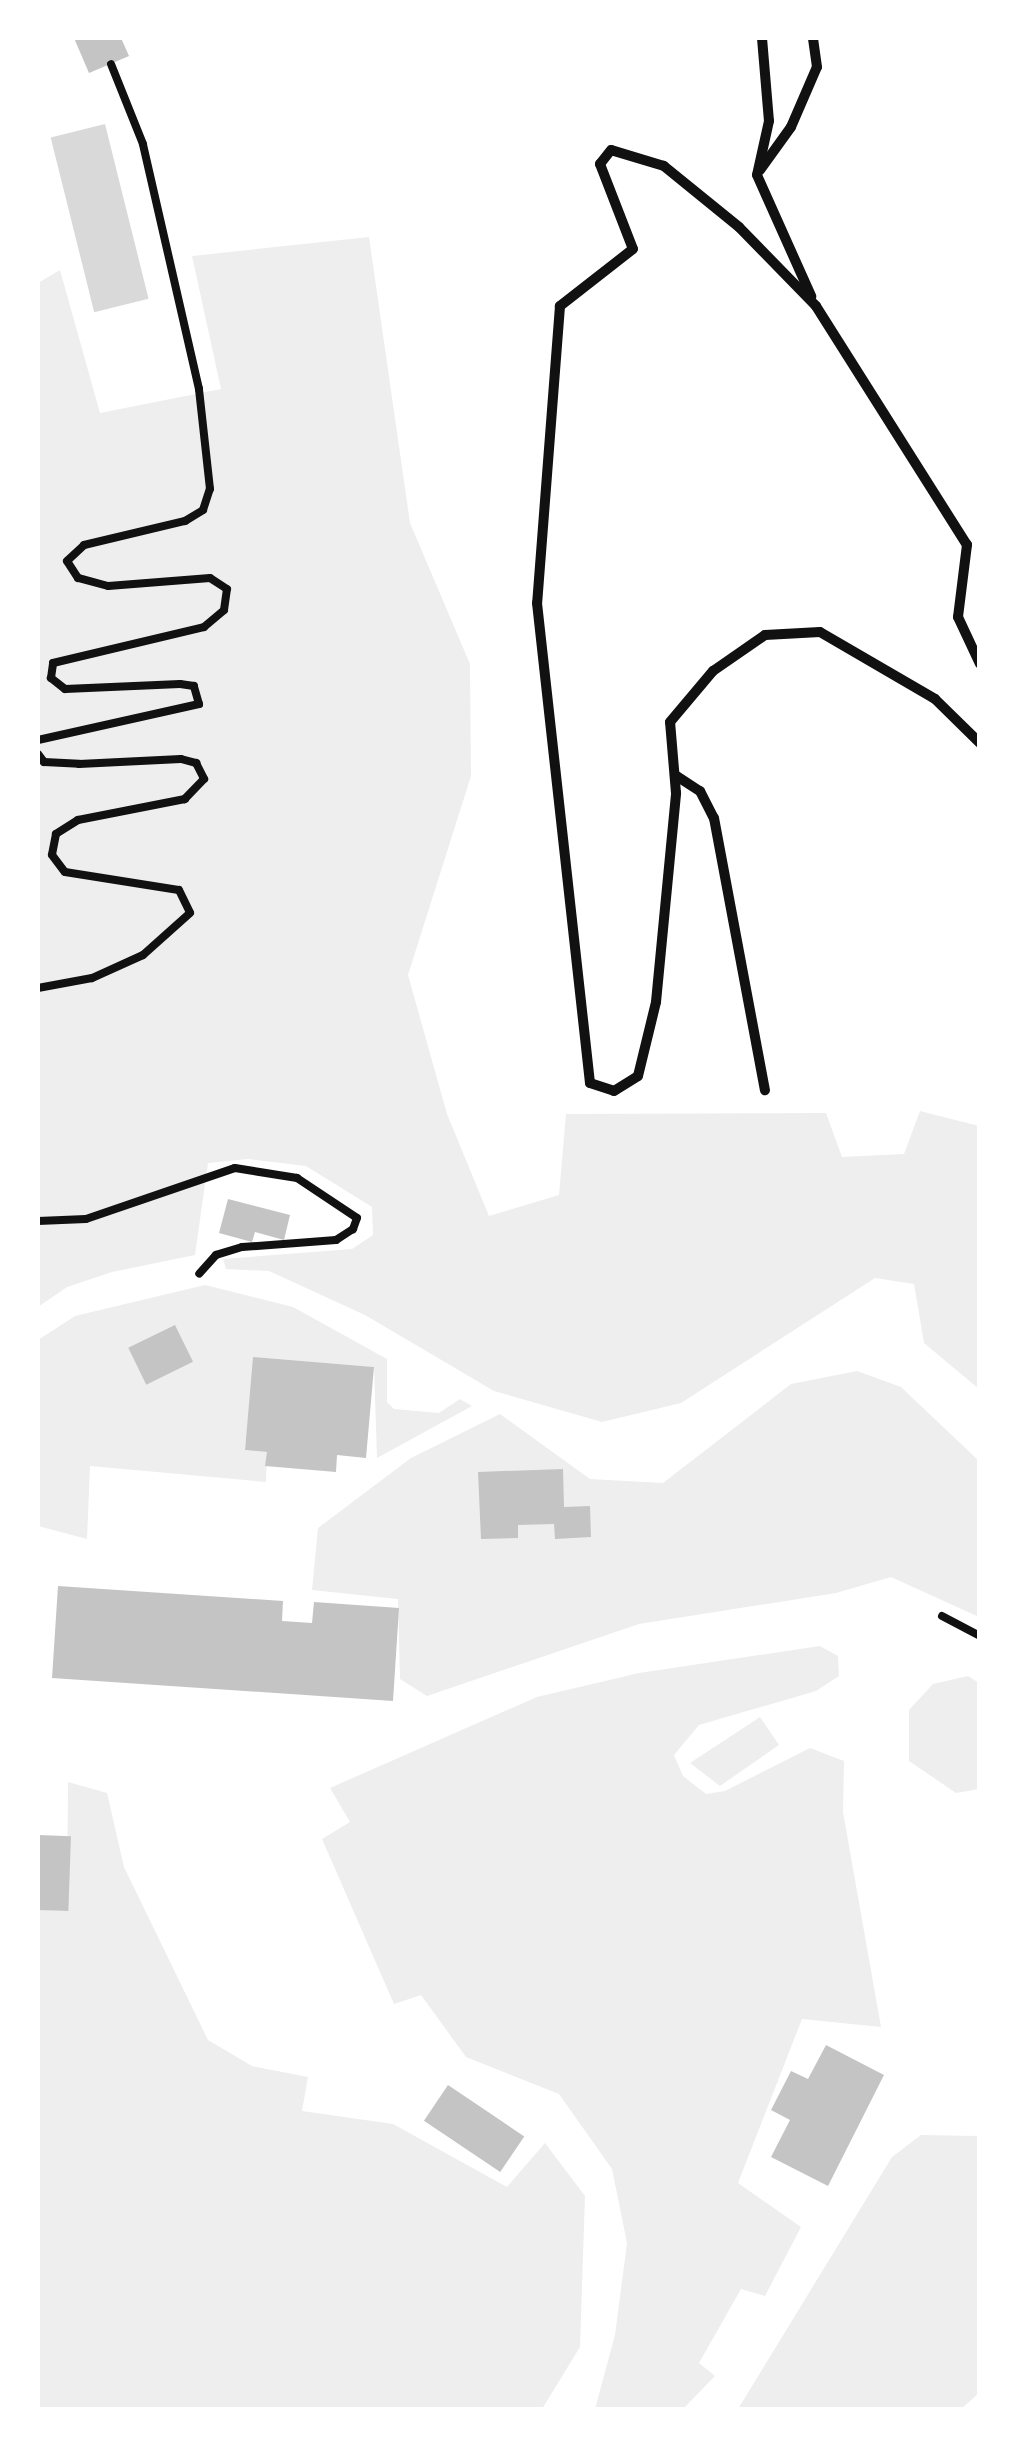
<!DOCTYPE html>
<style>
body{margin:0}
#map{position:relative;width:1017px;height:2447px;overflow:hidden;background:#fff;font-family:Figtree,sans-serif}
div>[style]{position:absolute}
.green>*{inset:0;background:#eee}
.water>*{inset:0;background:#d9d9d9;transform-origin:0 0}
.building>*{inset:0;background:#c4c4c4;transform-origin:0 0}
.service>*{height:8px;margin:-4px;padding:0 4px;transform-origin:4px;border-radius:4px;background:#111}
.minor>*{height:10px;margin:-5px;padding:0 5px;transform-origin:5px;border-radius:5px;background:#111}
span{translate:-50% -50%;white-space:nowrap;text-align:center;line-height:1.15;-webkit-text-stroke:10px #fff;paint-order:stroke}
.frame{position:absolute;inset:0;border:40px solid #fff;pointer-events:none}
</style>
<div id="map">
<div class="green">
<i style="clip-path:polygon(369px 237px,410px 523px,470px 664px,471px 776px,408px 975px,447px 1114px,489px 1216px,559px 1195px,566px 1114px,826px 1113px,842px 1157px,904px 1154px,920px 1111px,979px 1126px,979px 1389px,924px 1343px,914px 1284px,875px 1278px,681px 1403px,602px 1422px,494px 1391px,365px 1315px,269px 1271px,226px 1269px,223px 1259px,352px 1249px,373px 1235px,372px 1207px,306px 1166px,248px 1159px,208px 1163px,195px 1255px,112px 1272px,67px 1287px,38px 1307px,38px 283px,60px 270px,100px 413px,221px 389px,192px 256px)"></i>
<i style="clip-path:polygon(205px 1285px,293px 1307px,387px 1359px,387px 1402px,394px 1409px,439px 1413px,460px 1399px,472px 1406px,377px 1458px,374px 1367px,254px 1357px,245px 1450px,267px 1452px,266px 1482px,90px 1466px,87px 1539px,38px 1526px,38px 1340px,75px 1316px)"></i>
<i style="clip-path:polygon(857px 1371px,901px 1387px,979px 1461px,979px 1617px,891px 1577px,836px 1593px,639px 1624px,427px 1696px,400px 1679px,398px 1599px,312px 1590px,318px 1528px,411px 1458px,500px 1414px,590px 1479px,663px 1483px,791px 1384px)"></i>
<i style="clip-path:polygon(820px 1646px,838px 1656px,839px 1676px,816px 1691px,699px 1725px,674px 1755px,683px 1776px,706px 1794px,725px 1791px,810px 1748px,844px 1761px,843px 1812px,881px 2027px,802px 2019px,738px 2183px,801px 2227px,765px 2296px,741px 2289px,699px 2363px,715px 2376px,683px 2409px,595px 2409px,615px 2335px,627px 2243px,612px 2169px,559px 2094px,466px 2057px,421px 1995px,394px 2004px,322px 1839px,350px 1822px,330px 1788px,537px 1697px,639px 1673px)"></i>
<i style="clip-path:polygon(968px 1676px,979px 1683px,979px 1789px,956px 1793px,909px 1761px,909px 1710px,933px 1684px)"></i>
<i style="clip-path:polygon(760px 1717px,779px 1745px,720px 1786px,690px 1763px)"></i>
<i style="clip-path:polygon(68px 1782px,107px 1793px,124px 1867px,208px 2040px,252px 2066px,308px 2077px,302px 2111px,393px 2124px,507px 2187px,545px 2143px,585px 2196px,580px 2347px,542px 2409px,38px 2410px,38px 1910px,67px 1911px)"></i>
<i style="clip-path:polygon(921px 2135px,979px 2136px,979px 2393px,961px 2409px,738px 2409px,892px 2157px)"></i>
</div>
<div class="water">
<i style="left:105px;top:124px;width:180px;height:56px;rotate:76deg"></i>
</div>
<div class="building">
<i style="clip-path:polygon(74px 38px,121px 38px,129px 56px,89px 73px)"></i>
<i style="clip-path:polygon(228px 1199px,290px 1215px,284px 1240px,255px 1232px,252px 1242px,219px 1233px)"></i>
<i style="left:175px;top:1325px;width:41px;height:52px;rotate:64deg"></i>
<i style="clip-path:polygon(253px 1357px,374px 1367px,366px 1458px,337px 1455px,336px 1472px,265px 1466px,267px 1452px,245px 1450px)"></i>
<i style="clip-path:polygon(563px 1469px,564px 1507px,590px 1506px,591px 1537px,555px 1539px,554px 1524px,518px 1525px,518px 1538px,481px 1539px,478px 1472px)"></i>
<i style="clip-path:polygon(58px 1586px,283px 1601px,282px 1621px,312px 1623px,314px 1602px,399px 1608px,393px 1701px,52px 1678px)"></i>
<i style="left:38px;top:1835px;width:33px;height:75px;rotate:2deg"></i>
<i style="clip-path:polygon(826px 2045px,884px 2075px,828px 2186px,771px 2157px,790px 2120px,771px 2110px,791px 2071px,808px 2079px)"></i>
<i style="left:448px;top:2085px;width:92px;height:43px;rotate:34deg"></i>
</div>
<div class="service">
<i style="left:38px;top:740px;width:165px;rotate:-12.6deg"></i>
<i style="left:199px;top:704px;width:19px;rotate:-106deg"></i>
<i style="left:194px;top:686px;width:14px;rotate:-172deg"></i>
<i style="left:180px;top:684px;width:115px;rotate:177.5deg"></i>
<i style="left:65px;top:689px;width:18px;rotate:-142deg"></i>
<i style="left:51px;top:678px;width:15px;rotate:-82deg"></i>
<i style="left:53px;top:663px;width:155px;rotate:-13.4deg"></i>
<i style="left:204px;top:627px;width:26px;rotate:-40deg"></i>
<i style="left:224px;top:610px;width:21px;rotate:-82deg"></i>
<i style="left:227px;top:589px;width:20px;rotate:-147deg"></i>
<i style="left:210px;top:578px;width:102px;rotate:175.5deg"></i>
<i style="left:108px;top:586px;width:31px;rotate:-165deg"></i>
<i style="left:78px;top:578px;width:20px;rotate:-123deg"></i>
<i style="left:67px;top:561px;width:23px;rotate:-43deg"></i>
<i style="left:84px;top:545px;width:104px;rotate:-13.4deg"></i>
<i style="left:185px;top:521px;width:21px;rotate:-31deg"></i>
<i style="left:203px;top:510px;width:22px;rotate:-72deg"></i>
<i style="left:210px;top:489px;width:101px;rotate:-96.3deg"></i>
<i style="left:199px;top:389px;width:251px;rotate:-102.9deg"></i>
<i style="left:143px;top:144px;width:86px;rotate:-111.8deg"></i>
<i style="left:38px;top:754px;width:10px;rotate:53deg"></i>
<i style="left:44px;top:762px;width:35px;rotate:3deg"></i>
<i style="left:79px;top:764px;width:102px;rotate:-2.8deg"></i>
<i style="left:181px;top:759px;width:16px;rotate:15deg"></i>
<i style="left:196px;top:763px;width:18px;rotate:63deg"></i>
<i style="left:204px;top:779px;width:28px;rotate:134deg"></i>
<i style="left:185px;top:799px;width:109px;rotate:168.9deg"></i>
<i style="left:78px;top:820px;width:26px;rotate:148deg"></i>
<i style="left:56px;top:834px;width:21px;rotate:101deg"></i>
<i style="left:52px;top:855px;width:21px;rotate:53deg"></i>
<i style="left:65px;top:872px;width:115px;rotate:9deg"></i>
<i style="left:179px;top:890px;width:25px;rotate:64deg"></i>
<i style="left:190px;top:913px;width:63px;rotate:138.2deg"></i>
<i style="left:143px;top:955px;width:56px;rotate:155.7deg"></i>
<i style="left:92px;top:978px;width:55px;rotate:169.5deg"></i>
<i style="left:38px;top:1221px;width:48px;rotate:-2.4deg"></i>
<i style="left:86px;top:1219px;width:157px;rotate:-18.9deg"></i>
<i style="left:235px;top:1168px;width:63px;rotate:9.2deg"></i>
<i style="left:297px;top:1178px;width:72px;rotate:33.7deg"></i>
<i style="left:357px;top:1218px;width:12px;rotate:110deg"></i>
<i style="left:353px;top:1229px;width:20px;rotate:147deg"></i>
<i style="left:336px;top:1240px;width:94px;rotate:175.7deg"></i>
<i style="left:242px;top:1247px;width:27px;rotate:163deg"></i>
<i style="left:216px;top:1255px;width:25px;rotate:132deg"></i>
<i style="left:942px;top:1616px;width:43px;rotate:27.8deg"></i>
</div>
<div class="minor">
<i style="left:762px;top:38px;width:83px;rotate:85.2deg"></i>
<i style="left:769px;top:121px;width:55px;rotate:102.5deg"></i>
<i style="left:757px;top:175px;width:133px;rotate:65.9deg"></i>
<i style="left:760px;top:170px;width:53px;rotate:-54.2deg"></i>
<i style="left:791px;top:127px;width:65px;rotate:-66.6deg"></i>
<i style="left:817px;top:67px;width:29px;rotate:-98deg"></i>
<i style="left:980px;top:664px;width:52px;rotate:-115.1deg"></i>
<i style="left:958px;top:617px;width:73px;rotate:-82.9deg"></i>
<i style="left:967px;top:545px;width:283px;rotate:-122.3deg"></i>
<i style="left:816px;top:306px;width:110px;rotate:-134.3deg"></i>
<i style="left:739px;top:227px;width:97px;rotate:-140.9deg"></i>
<i style="left:664px;top:166px;width:55px;rotate:-163.2deg"></i>
<i style="left:611px;top:150px;width:18px;rotate:128deg"></i>
<i style="left:600px;top:164px;width:91px;rotate:68.8deg"></i>
<i style="left:633px;top:249px;width:93px;rotate:142deg"></i>
<i style="left:560px;top:306px;width:298px;rotate:94.4deg"></i>
<i style="left:537px;top:603px;width:483px;rotate:83.7deg"></i>
<i style="left:590px;top:1083px;width:25px;rotate:18deg"></i>
<i style="left:614px;top:1091px;width:28px;rotate:-32deg"></i>
<i style="left:638px;top:1076px;width:76px;rotate:-76.3deg"></i>
<i style="left:656px;top:1002px;width:210px;rotate:-84.5deg"></i>
<i style="left:676px;top:793px;width:71px;rotate:-94.8deg"></i>
<i style="left:670px;top:722px;width:67px;rotate:-49.9deg"></i>
<i style="left:713px;top:671px;width:63px;rotate:-34.7deg"></i>
<i style="left:765px;top:635px;width:55px;rotate:-3.1deg"></i>
<i style="left:820px;top:632px;width:133px;rotate:30.2deg"></i>
<i style="left:935px;top:699px;width:63px;rotate:44.4deg"></i>
<i style="left:675px;top:775px;width:30px;rotate:33deg"></i>
<i style="left:700px;top:791px;width:30px;rotate:63deg"></i>
<i style="left:714px;top:818px;width:277px;rotate:79.4deg"></i>
</div>
<div class="frame"></div>
</div>
